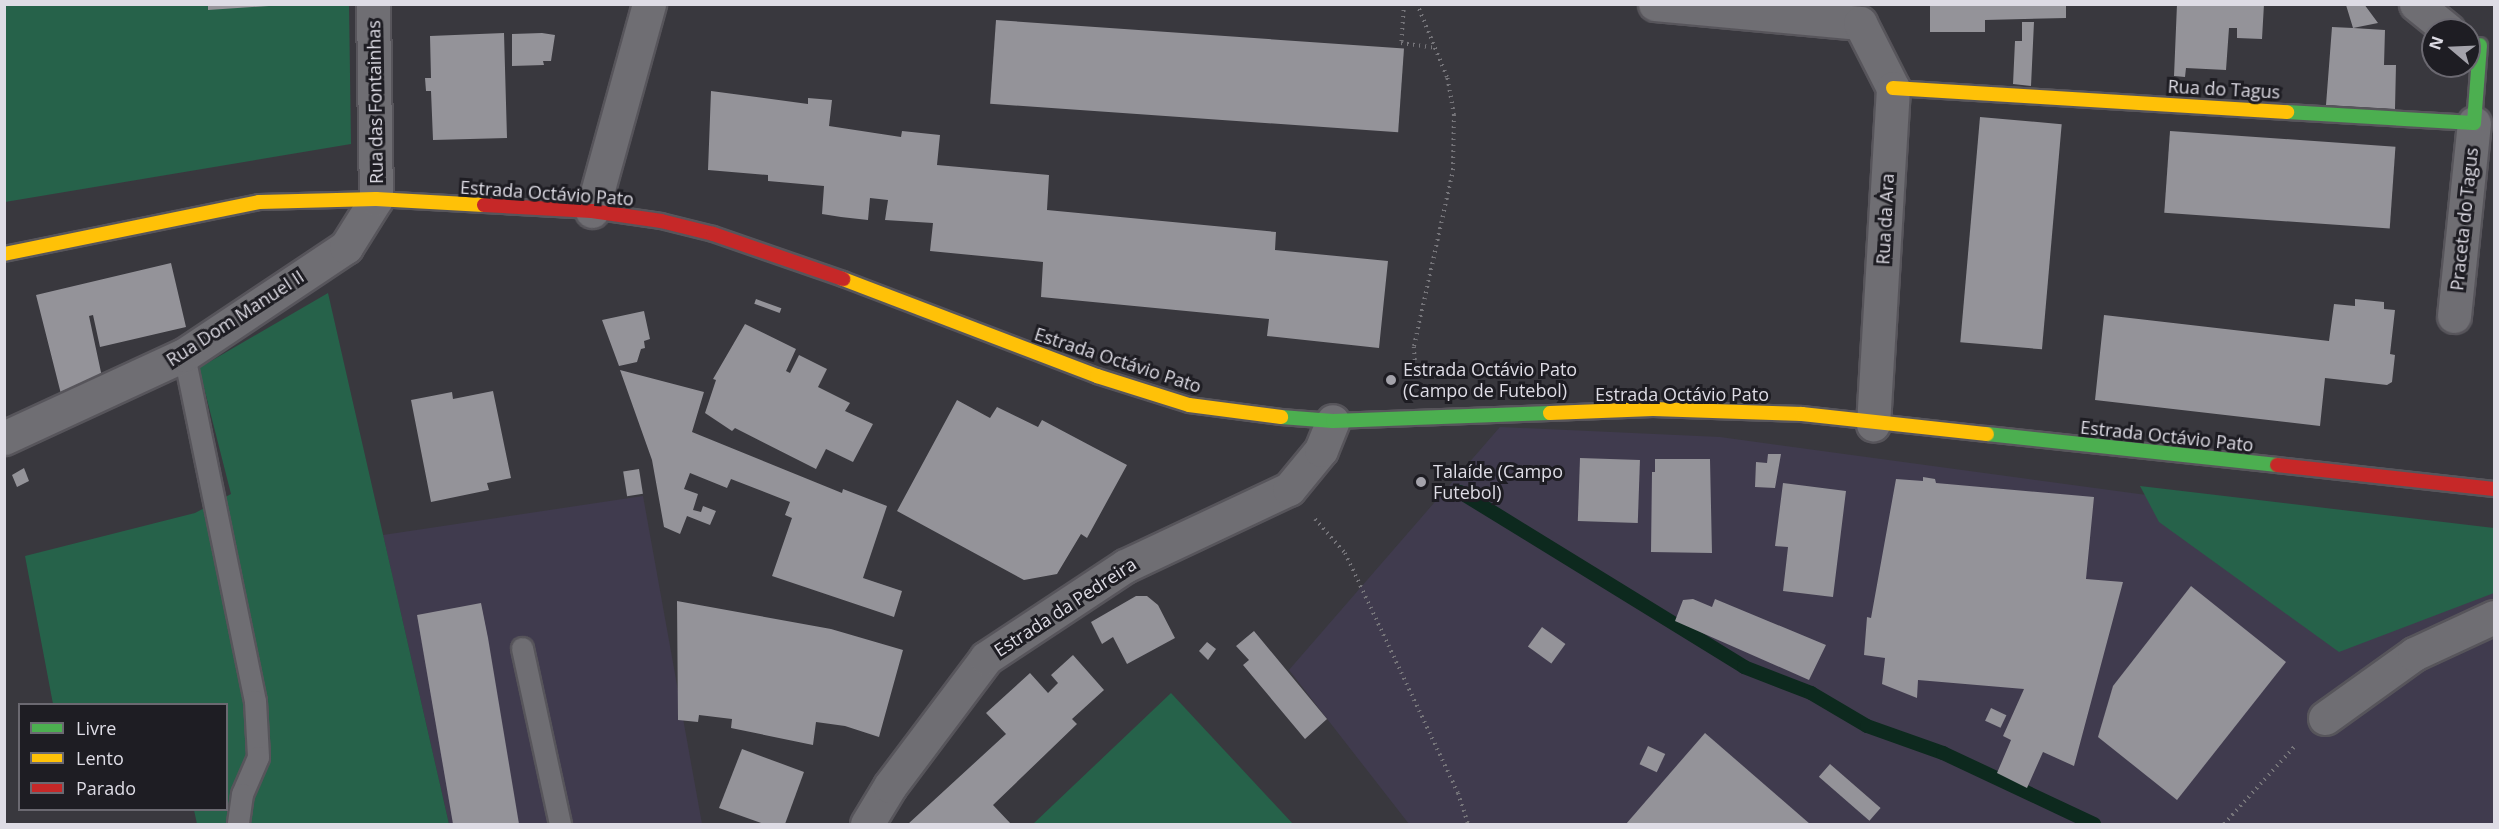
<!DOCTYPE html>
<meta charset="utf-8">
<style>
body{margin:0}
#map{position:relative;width:2499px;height:829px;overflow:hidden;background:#39383e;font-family:"Open Sans",sans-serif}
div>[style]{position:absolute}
.built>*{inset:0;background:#403b4e}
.green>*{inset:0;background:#26624a}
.stream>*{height:14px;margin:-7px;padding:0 7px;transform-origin:7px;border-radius:7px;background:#0d291e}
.building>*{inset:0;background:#949399;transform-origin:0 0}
.path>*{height:4px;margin-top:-2px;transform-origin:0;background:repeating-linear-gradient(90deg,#76757a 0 1.5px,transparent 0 6px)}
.roads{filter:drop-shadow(2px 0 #57555b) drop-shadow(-2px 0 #57555b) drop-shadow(0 2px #57555b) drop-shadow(0 -2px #57555b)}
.lane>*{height:21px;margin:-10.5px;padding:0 10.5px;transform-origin:10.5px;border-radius:10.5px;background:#6f6e73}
.street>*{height:33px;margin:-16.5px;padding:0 16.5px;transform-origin:16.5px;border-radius:16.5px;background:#6f6e73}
.fast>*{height:14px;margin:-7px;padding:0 7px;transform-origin:7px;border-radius:7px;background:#4caf50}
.slow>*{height:14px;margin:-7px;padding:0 7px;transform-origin:7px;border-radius:7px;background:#ffc107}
.jam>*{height:14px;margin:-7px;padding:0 7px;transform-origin:7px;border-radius:7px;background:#c62828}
.dots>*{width:16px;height:16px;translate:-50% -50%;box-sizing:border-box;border:3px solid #1e1d23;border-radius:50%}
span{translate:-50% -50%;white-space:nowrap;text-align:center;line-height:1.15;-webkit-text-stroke:6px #1e1d23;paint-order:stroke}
.street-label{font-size:18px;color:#dedce5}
.poi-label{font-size:18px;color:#dedce5}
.left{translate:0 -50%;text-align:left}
.frame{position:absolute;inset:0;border:6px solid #dedce5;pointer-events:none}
.legend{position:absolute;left:18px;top:703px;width:210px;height:108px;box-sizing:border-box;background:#1e1d23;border:2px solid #6b6971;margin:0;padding:8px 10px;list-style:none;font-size:18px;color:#dedce5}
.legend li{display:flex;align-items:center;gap:12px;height:30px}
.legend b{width:30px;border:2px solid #6b6971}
.north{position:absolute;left:2421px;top:18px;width:60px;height:60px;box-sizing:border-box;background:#1e1d23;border:2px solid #6b6971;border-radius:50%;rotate:289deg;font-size:16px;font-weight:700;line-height:24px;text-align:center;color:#dedce5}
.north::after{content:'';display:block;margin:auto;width:21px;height:27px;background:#a4a3ab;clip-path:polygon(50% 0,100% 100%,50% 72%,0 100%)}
</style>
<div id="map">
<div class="built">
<i style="clip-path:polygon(1500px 427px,1720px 437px,2441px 535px,2494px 564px,2494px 824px,1409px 824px,1289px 670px)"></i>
<i style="clip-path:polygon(643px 496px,702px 824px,449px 824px,383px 535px)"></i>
</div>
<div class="green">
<i style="clip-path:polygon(5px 5px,349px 5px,351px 144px,5px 202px)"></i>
<i style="clip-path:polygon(328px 293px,449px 824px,197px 824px,194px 810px,226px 810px,226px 704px,53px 704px,25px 556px,195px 513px,231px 494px,199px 368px)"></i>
<i style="clip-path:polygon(2140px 486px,2494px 528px,2494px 593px,2339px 652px,2159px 522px)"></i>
<i style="clip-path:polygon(1171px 693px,1293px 824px,1033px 824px)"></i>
</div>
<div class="stream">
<i style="left:1460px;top:492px;width:334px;rotate:31.6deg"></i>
<i style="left:1744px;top:667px;width:72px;rotate:21.2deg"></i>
<i style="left:1811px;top:693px;width:65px;rotate:30.5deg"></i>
<i style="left:1867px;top:726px;width:81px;rotate:19.6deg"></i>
<i style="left:1943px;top:753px;width:167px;rotate:25.2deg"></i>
</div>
<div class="building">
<i style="clip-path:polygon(208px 4px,269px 4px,269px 6px,208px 10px)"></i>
<i style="clip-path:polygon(1930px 4px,2066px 4px,2066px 18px,1985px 20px,1985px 32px,1930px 32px)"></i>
<i style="clip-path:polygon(2177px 4px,2264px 4px,2262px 39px,2237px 38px,2237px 28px,2229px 28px,2226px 70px,2186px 68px,2185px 77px,2174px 76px)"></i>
<i style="clip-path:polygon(2364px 4px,2378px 23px,2353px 28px,2385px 30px,2384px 65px,2396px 65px,2395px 109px,2326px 105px,2332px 27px,2353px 28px,2346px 5px)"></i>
<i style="left:996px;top:20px;width:409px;height:84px;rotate:4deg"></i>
<i style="clip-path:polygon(2022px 22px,2034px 22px,2031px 86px,2013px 84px,2015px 41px,2022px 41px)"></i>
<i style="clip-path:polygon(504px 33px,507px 138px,433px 140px,431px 91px,426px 91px,425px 78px,431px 78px,430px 36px)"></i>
<i style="clip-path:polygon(542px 33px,555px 35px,551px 61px,543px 61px,544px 65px,512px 66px,512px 34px)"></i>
<i style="clip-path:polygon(711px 91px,808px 104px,808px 98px,832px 100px,829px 126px,901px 137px,902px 131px,940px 135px,937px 165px,1049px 175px,1047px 210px,1276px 232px,1275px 250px,1388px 261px,1379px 348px,1267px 336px,1269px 319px,1041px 297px,1043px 262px,930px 251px,933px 223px,885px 220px,888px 200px,870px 198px,868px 220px,841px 217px,822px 214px,824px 186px,768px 181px,768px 175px,708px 170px)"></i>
<i style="left:1980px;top:117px;width:82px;height:226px;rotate:5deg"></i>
<i style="left:2170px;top:131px;width:226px;height:82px;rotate:4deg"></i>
<i style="clip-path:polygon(171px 263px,186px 327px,100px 347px,93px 315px,89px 316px,102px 377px,62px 398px,36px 295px)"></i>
<i style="left:756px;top:299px;width:27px;height:5px;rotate:20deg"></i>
<i style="clip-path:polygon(2355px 299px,2384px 302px,2384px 309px,2395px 310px,2390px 354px,2395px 355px,2392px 382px,2387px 385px,2325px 378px,2320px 426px,2095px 400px,2104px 315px,2329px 341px,2334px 304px,2355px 306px)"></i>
<i style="clip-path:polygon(644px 311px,650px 339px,644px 341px,645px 348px,641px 349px,637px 362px,619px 366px,602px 320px)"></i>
<i style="clip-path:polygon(745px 324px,796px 349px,786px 371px,790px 373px,799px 355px,827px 369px,818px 387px,850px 403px,845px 411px,873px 424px,853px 462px,826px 449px,816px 469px,735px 428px,732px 431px,705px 413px,716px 380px,713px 379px)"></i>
<i style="clip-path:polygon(620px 370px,704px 392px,692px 432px,842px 493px,843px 489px,887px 506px,863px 578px,902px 591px,894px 617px,772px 576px,792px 518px,785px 515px,790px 502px,731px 479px,727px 488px,690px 473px,684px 489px,698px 494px,693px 510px,701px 512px,703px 506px,716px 511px,710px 525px,687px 516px,680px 534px,664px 527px,652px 460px)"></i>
<i style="clip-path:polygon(493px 391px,511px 478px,487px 483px,489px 490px,431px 502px,411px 400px,452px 392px,453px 399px)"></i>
<i style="clip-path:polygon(957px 400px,990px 418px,997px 407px,1038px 427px,1042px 420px,1127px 465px,1087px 538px,1081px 534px,1057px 574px,1024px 580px,897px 511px)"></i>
<i style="clip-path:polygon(1768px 454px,1781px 454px,1775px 488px,1755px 487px,1756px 462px,1767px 463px)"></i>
<i style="left:1580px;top:458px;width:60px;height:63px;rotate:2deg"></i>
<i style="clip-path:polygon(1655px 459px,1710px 459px,1712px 553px,1651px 552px,1652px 472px,1655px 472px)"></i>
<i style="clip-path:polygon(24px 468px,29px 481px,17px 487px,12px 475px)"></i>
<i style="left:639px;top:469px;width:25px;height:16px;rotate:81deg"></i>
<i style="clip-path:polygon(1923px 477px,1935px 479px,1936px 483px,2094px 497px,2086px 579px,2123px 582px,2074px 766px,2043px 752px,2027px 788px,1997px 773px,2011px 740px,2003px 736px,2024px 689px,1918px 680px,1917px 698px,1882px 684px,1885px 658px,1864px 655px,1867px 617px,1871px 618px,1896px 479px,1923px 481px)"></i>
<i style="clip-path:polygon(1783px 483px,1846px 491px,1833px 597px,1783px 591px,1788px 547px,1775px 546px)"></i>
<i style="clip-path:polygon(2191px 586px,2286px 662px,2177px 800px,2098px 737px,2113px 686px)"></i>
<i style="clip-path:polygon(1136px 596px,1147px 596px,1158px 605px,1175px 638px,1127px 664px,1113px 637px,1102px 644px,1091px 622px)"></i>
<i style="clip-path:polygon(1693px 599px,1712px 607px,1715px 599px,1826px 645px,1809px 680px,1675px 621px,1683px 600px)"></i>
<i style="clip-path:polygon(677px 601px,831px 629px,903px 650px,879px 737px,845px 726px,816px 722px,813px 745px,731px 728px,732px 719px,699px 715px,698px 722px,678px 720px)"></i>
<i style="clip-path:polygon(481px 603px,488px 638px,519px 824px,453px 824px,417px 615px)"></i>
<i style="left:1542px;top:627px;width:29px;height:24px;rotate:36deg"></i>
<i style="clip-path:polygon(1254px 631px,1327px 719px,1305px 739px,1243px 665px,1249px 660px,1236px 646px)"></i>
<i style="clip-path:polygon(1207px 642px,1216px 649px,1208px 660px,1199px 651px)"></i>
<i style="clip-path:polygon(1073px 655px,1104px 690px,1072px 719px,1077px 724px,993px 805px,1011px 824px,908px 824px,1006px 734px,986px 713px,1030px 673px,1048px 693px,1058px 683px,1051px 675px)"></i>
<i style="left:1991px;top:708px;width:17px;height:14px;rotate:25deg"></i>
<i style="clip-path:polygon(1705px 733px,1810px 824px,1626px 824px)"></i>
<i style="left:1648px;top:746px;width:19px;height:20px;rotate:25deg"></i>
<i style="clip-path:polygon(742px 749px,804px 772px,785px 824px,764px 824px,719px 808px)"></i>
<i style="left:1830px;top:764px;width:67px;height:17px;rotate:41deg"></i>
</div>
<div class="path">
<i style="left:1404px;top:4px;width:39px;rotate:94deg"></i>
<i style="left:1401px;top:43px;width:35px;rotate:8deg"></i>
<i style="left:1416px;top:378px;width:32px;rotate:-94deg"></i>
<i style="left:1414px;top:346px;width:180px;rotate:-77.5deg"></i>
<i style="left:1453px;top:170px;width:55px;rotate:-89deg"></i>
<i style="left:1454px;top:115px;width:39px;rotate:-100deg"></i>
<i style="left:1447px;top:77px;width:79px;rotate:-112.3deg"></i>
<i style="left:1315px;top:519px;width:45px;rotate:48.6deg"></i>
<i style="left:1345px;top:553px;width:265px;rotate:64.8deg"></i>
<i style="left:1458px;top:793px;width:33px;rotate:72deg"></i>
<i style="left:2224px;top:824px;width:107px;rotate:-47.7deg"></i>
</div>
<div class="roads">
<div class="lane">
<i style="left:184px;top:355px;width:353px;rotate:78.4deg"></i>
<i style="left:255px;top:701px;width:56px;rotate:86.9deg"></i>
<i style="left:258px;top:757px;width:40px;rotate:113.4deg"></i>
<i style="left:242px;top:794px;width:30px;rotate:98deg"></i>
<i style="left:522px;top:648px;width:180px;rotate:77.8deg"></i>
</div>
<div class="street">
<i style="left:1655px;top:4px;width:206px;rotate:5.3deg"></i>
<i style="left:2416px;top:4px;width:41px;rotate:39.1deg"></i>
<i style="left:1860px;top:23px;width:73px;rotate:63.1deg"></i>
<i style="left:1893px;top:88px;width:337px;rotate:93.4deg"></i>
<i style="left:592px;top:211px;width:215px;rotate:-74.6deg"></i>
<i style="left:2454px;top:316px;width:194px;rotate:-84.1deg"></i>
<i style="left:4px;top:438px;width:198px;rotate:-24.8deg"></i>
<i style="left:184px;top:355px;width:195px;rotate:-33.7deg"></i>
<i style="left:346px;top:247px;width:57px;rotate:-58deg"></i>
<i style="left:376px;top:199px;width:195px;rotate:-90.9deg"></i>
<i style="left:2325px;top:718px;width:110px;rotate:-35.7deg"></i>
<i style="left:2414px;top:654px;width:88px;rotate:-24.8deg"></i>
<i style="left:867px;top:824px;width:44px;rotate:-58.8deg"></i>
<i style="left:890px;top:786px;width:160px;rotate:-53.1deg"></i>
<i style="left:986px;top:658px;width:167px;rotate:-33.5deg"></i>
<i style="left:1125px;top:566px;width:181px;rotate:-25.2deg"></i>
<i style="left:1289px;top:489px;width:50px;rotate:-50.6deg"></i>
<i style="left:1321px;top:450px;width:31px;rotate:-68deg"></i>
</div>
<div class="fast">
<i style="left:2287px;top:112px;width:187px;rotate:3.4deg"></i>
<i style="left:2474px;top:123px;width:78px;rotate:-85.6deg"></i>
<i style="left:1281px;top:417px;width:52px;rotate:4.4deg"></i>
<i style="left:1333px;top:421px;width:217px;rotate:-2.1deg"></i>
<i style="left:1987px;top:434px;width:292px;rotate:6.1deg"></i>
</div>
<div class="slow">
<i style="left:1893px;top:88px;width:395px;rotate:3.5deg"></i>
<i style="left:4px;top:254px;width:260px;rotate:-11.5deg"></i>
<i style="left:259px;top:202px;width:117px;rotate:-1.5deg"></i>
<i style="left:376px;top:199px;width:108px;rotate:3.2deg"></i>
<i style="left:843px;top:279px;width:272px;rotate:20.9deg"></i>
<i style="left:1097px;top:376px;width:96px;rotate:17.5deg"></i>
<i style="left:1189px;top:405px;width:93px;rotate:7.4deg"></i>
<i style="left:1550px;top:413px;width:103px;rotate:-2.2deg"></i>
<i style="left:1653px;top:409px;width:149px;rotate:1.9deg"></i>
<i style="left:1802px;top:414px;width:186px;rotate:6.2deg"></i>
</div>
<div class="jam">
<i style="left:484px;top:205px;width:108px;rotate:3.2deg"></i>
<i style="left:592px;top:211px;width:70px;rotate:8.2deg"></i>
<i style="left:661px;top:221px;width:54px;rotate:14deg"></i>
<i style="left:713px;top:234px;width:138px;rotate:19.1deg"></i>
<i style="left:2277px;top:465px;width:218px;rotate:6.3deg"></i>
</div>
</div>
<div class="dots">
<i style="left:1391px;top:380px;background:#a4a3ab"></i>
<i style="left:1421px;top:482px;background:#a4a3ab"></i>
</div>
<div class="street-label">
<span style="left:2224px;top:89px;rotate:3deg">Rua do Tagus</span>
<span style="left:375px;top:102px;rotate:-91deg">Rua das Fontainhas</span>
<span style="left:547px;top:193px;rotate:4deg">Estrada Octávio Pato</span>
<span style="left:1885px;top:219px;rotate:-87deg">Rua da Ara</span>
<span style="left:2464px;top:219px;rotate:-84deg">Praceta do Tagus</span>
<span style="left:235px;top:318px;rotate:-33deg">Rua Dom Manuel II</span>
<span style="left:1118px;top:360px;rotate:18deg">Estrada Octávio Pato</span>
<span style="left:1682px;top:394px">Estrada Octávio Pato</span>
<span style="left:2167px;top:436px;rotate:6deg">Estrada Octávio Pato</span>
<span style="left:1065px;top:607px;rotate:-33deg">Estrada da Pedreira</span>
</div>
<div class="poi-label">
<span class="left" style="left:1403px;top:380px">Estrada Octávio Pato<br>(Campo de Futebol)</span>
<span class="left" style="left:1433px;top:482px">Talaíde (Campo<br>Futebol)</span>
</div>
<div class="frame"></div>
<ul class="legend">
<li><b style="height:8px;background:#4caf50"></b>Livre</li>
<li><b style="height:8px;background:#ffc107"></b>Lento</li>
<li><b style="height:8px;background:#c62828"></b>Parado</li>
</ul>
<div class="north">N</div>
</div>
